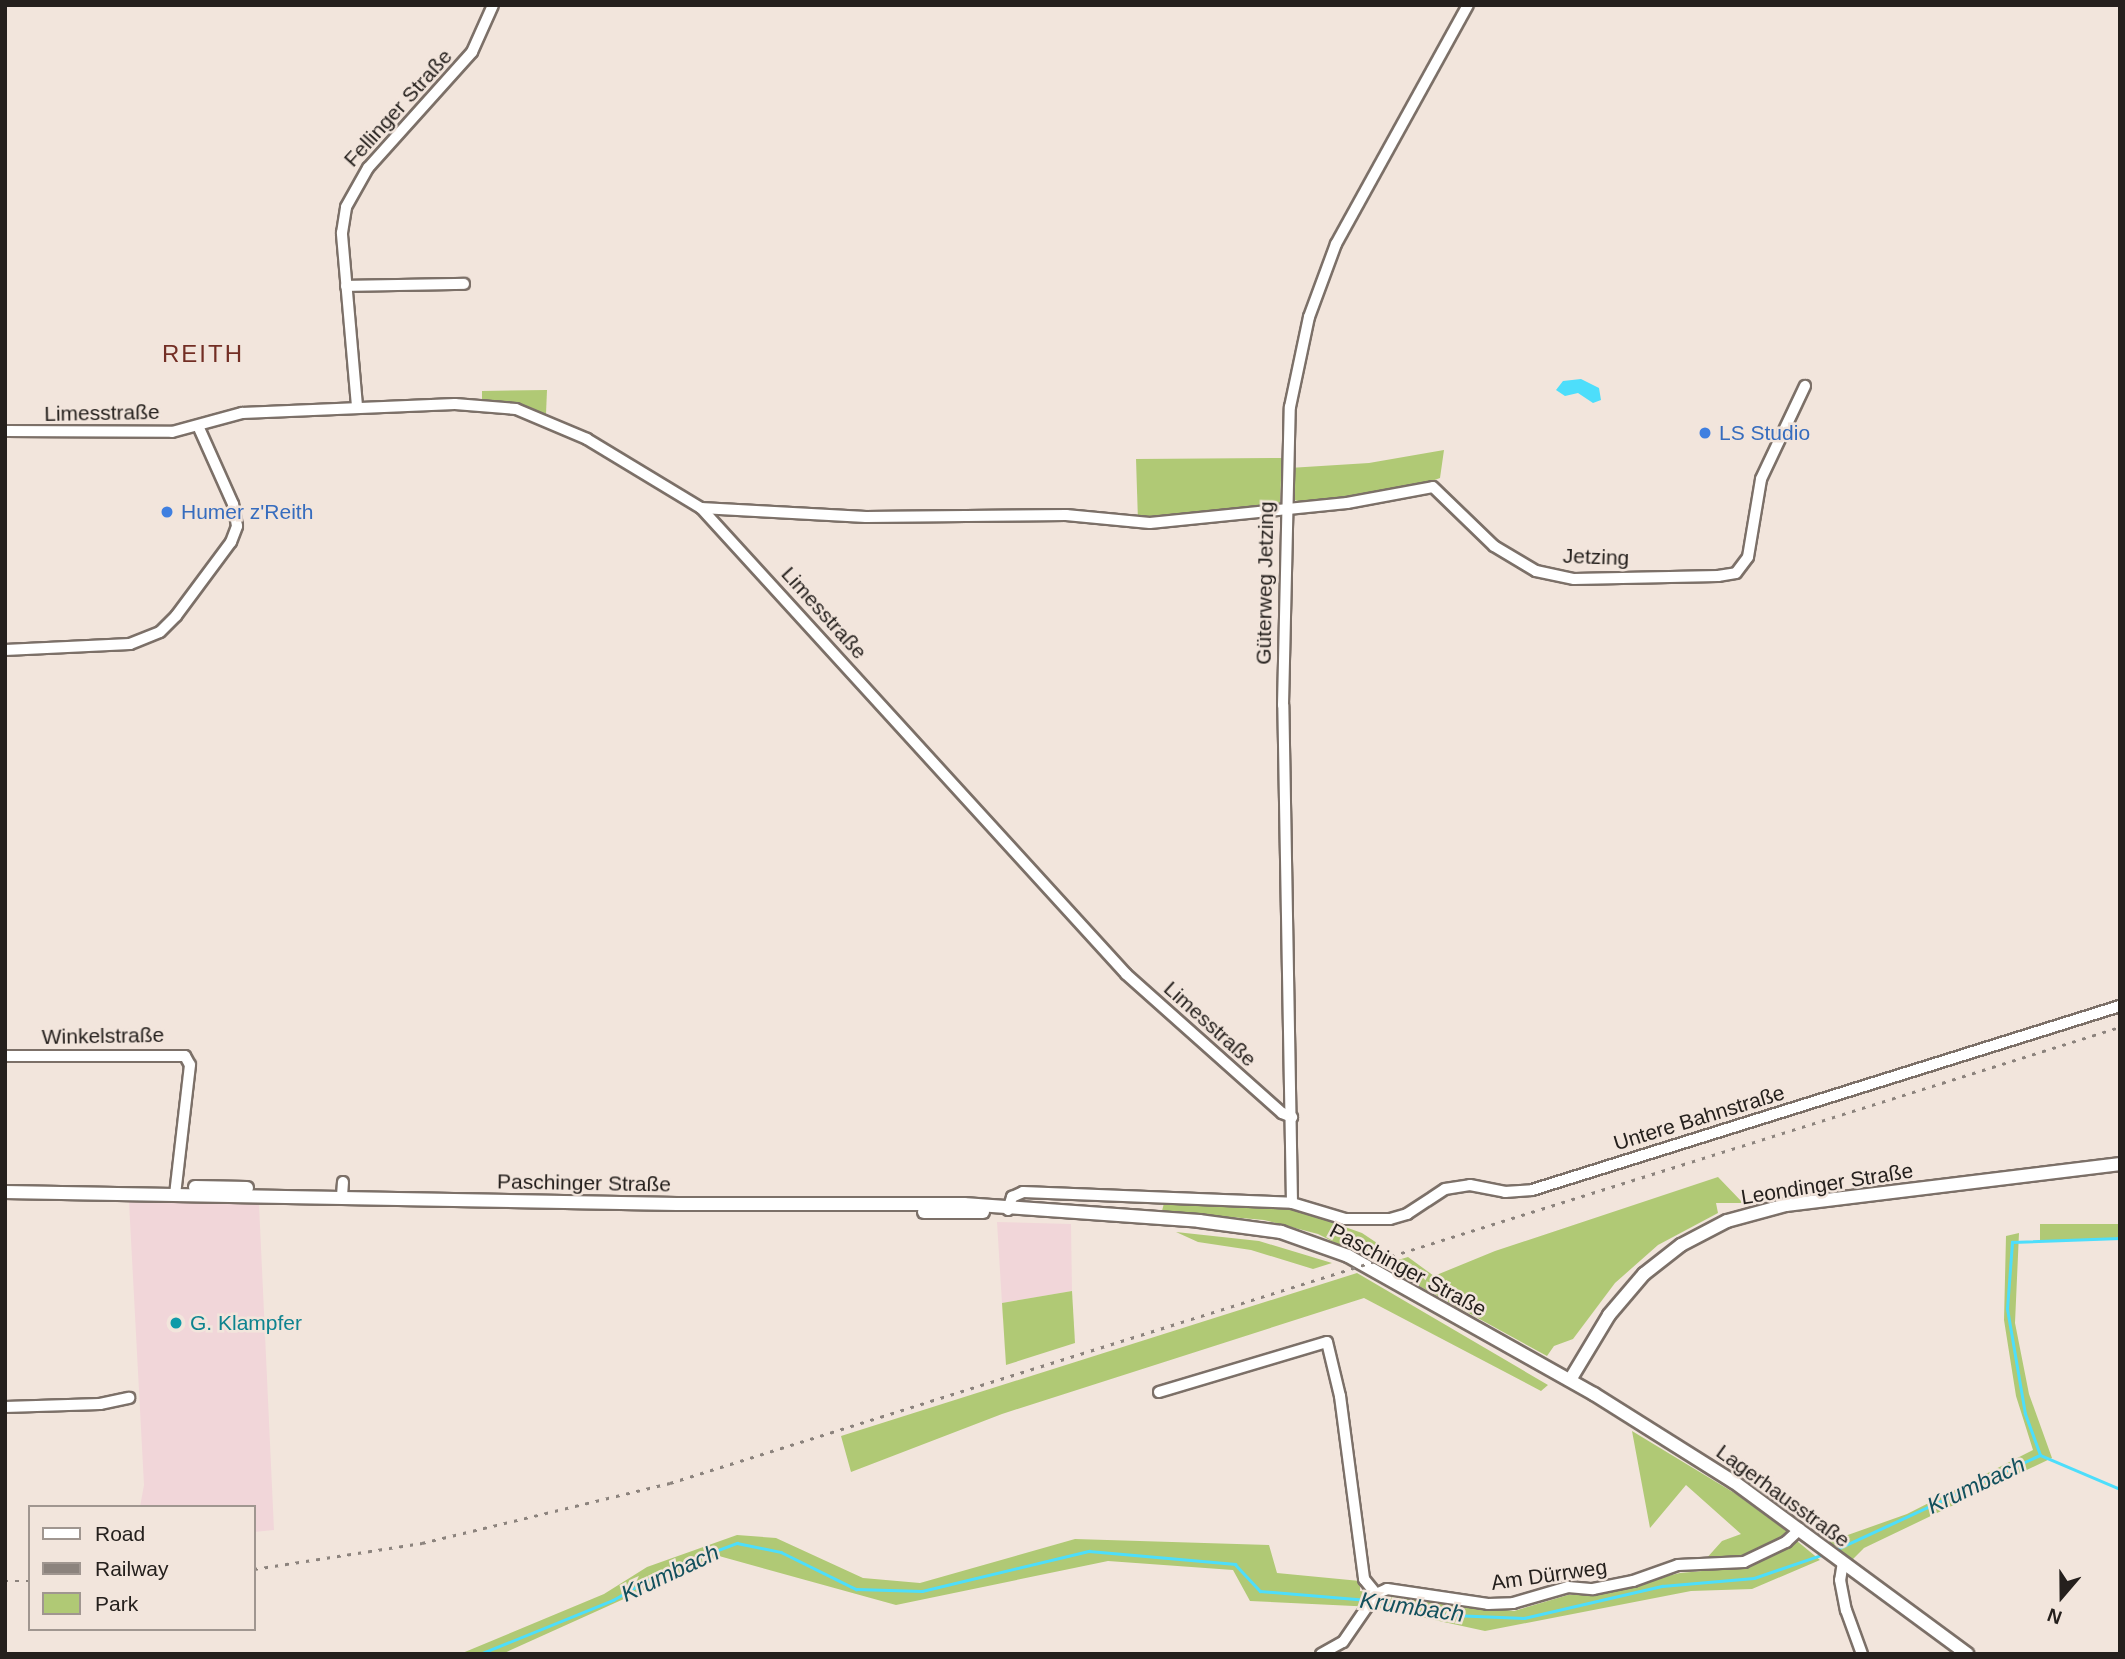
<!DOCTYPE html>
<meta charset="utf-8">
<style>
body{margin:0}
#map{position:relative;width:2125px;height:1659px;overflow:hidden;background:#f2e5dc;font-family:Helvetica,sans-serif}
div>[style]{position:absolute}
.commercial>*{inset:0;background:#f1d6d9}
.green>*{inset:0;background:#b0c975;transform-origin:0 0}
.water>*{inset:0;background:#4ddefb}
.stream>*{height:2.5px;margin:-1.25px;padding:0 1.25px;transform-origin:1.25px;border-radius:1.25px;background:#4ddefb}
.roads{filter:drop-shadow(2px 0 #7c7068) drop-shadow(-2px 0 #7c7068) drop-shadow(0 2px #7c7068) drop-shadow(0 -2px #7c7068)}
.minor>*{height:10px;margin:-5px;padding:0 5px;transform-origin:5px;border-radius:5px;background:#fff}
.tertiary>*{height:12px;margin:-6px;padding:0 6px;transform-origin:6px;border-radius:6px;background:#fff}
.rail>*{height:2.5px;margin-top:-1.25px;transform-origin:0;background:repeating-linear-gradient(90deg,#8c837d 0 3.5px,transparent 0 10.5px)}
.dots>*{width:19px;height:19px;translate:-50% -50%;box-sizing:border-box;border:4px solid #f2e5dc;border-radius:50%}
span{translate:-50% -50%;white-space:nowrap;text-align:center;line-height:1.15;-webkit-text-stroke:5px #f2e5dc;paint-order:stroke}
.street-label{font-size:21px;color:#25201d}
.shop-label{font-size:21px;color:#366cbe}
.left{translate:0 -50%;text-align:left}
.culture-label{font-size:21px;color:#0d838f}
.water-label{font-size:23px;color:#12505c;font-style:italic}
.quarter-label{font-size:24px;color:#732e24;letter-spacing:2px}
.frame{position:absolute;inset:0;border:7px solid #25201d;pointer-events:none}
.legend{position:absolute;left:28px;top:1505px;width:228px;height:126px;box-sizing:border-box;background:#f2e5dc;border:2px solid #a09690;margin:0;padding:9px 12px;list-style:none;font-size:21px;color:#25201d}
.legend li{display:flex;align-items:center;gap:14px;height:35px}
.legend b{width:35px;border:2px solid #a09690}
.north{position:absolute;left:2027px;top:1561px;width:70px;height:70px;-webkit-text-stroke:5px #f2e5dc;paint-order:stroke;rotate:200deg;font-size:19px;font-weight:700;line-height:28px;text-align:center;color:#25201d}
.north::after{content:'';display:block;margin:auto;width:24px;height:32px;background:#25201d;clip-path:polygon(50% 0,100% 100%,50% 72%,0 100%)}
</style>
<div id="map">
<div class="commercial">
<i style="clip-path:polygon(129px 1202px,259px 1204px,274px 1530px,254px 1532px,254px 1507px,140px 1507px,144px 1485px)"></i>
<i style="clip-path:polygon(997px 1222px,1071px 1224px,1072px 1291px,1002px 1303px)"></i>
</div>
<div class="green">
<i style="clip-path:polygon(547px 390px,546px 414px,482px 401px,482px 391px)"></i>
<i style="clip-path:polygon(1444px 450px,1440px 478px,1421px 485px,1358px 498px,1305px 503px,1291px 499px,1289px 468px,1369px 463px)"></i>
<i style="clip-path:polygon(1282px 458px,1280px 504px,1274px 509px,1138px 521px,1136px 459px)"></i>
<i style="clip-path:polygon(1718px 1177px,1743px 1203px,1716px 1203px,1718px 1213px,1658px 1245px,1615px 1283px,1573px 1339px,1554px 1346px,1547px 1356px,1381px 1265px,1408px 1257px,1434px 1276px,1495px 1251px)"></i>
<i style="clip-path:polygon(1164px 1203px,1265px 1205px,1297px 1210px,1362px 1233px,1380px 1245px,1359px 1255px,1318px 1234px,1264px 1220px,1162px 1211px)"></i>
<i style="left:2120px;top:1224px;width:16px;height:80px;rotate:90deg"></i>
<i style="clip-path:polygon(1176px 1232px,1259px 1241px,1332px 1263px,1313px 1269px,1251px 1250px,1198px 1242px)"></i>
<i style="clip-path:polygon(2019px 1233px,2015px 1323px,2029px 1394px,2052px 1458px,1864px 1548px,1851px 1561px,1828px 1542px,1907px 1514px,2033px 1450px,2016px 1396px,2004px 1320px,2006px 1236px)"></i>
<i style="clip-path:polygon(1357px 1273px,1548px 1385px,1541px 1391px,1364px 1298px,1002px 1414px,851px 1472px,841px 1436px)"></i>
<i style="clip-path:polygon(1072px 1291px,1075px 1343px,1006px 1365px,1002px 1303px)"></i>
<i style="clip-path:polygon(1632px 1431px,1736px 1494px,1788px 1532px,1785px 1537px,1745px 1556px,1705px 1560px,1722px 1541px,1741px 1534px,1686px 1485px,1650px 1528px)"></i>
<i style="clip-path:polygon(737px 1535px,776px 1538px,863px 1578px,920px 1583px,1075px 1539px,1269px 1545px,1277px 1573px,1360px 1581px,1360px 1591px,1514px 1611px,1568px 1595px,1594px 1594px,1680px 1573px,1736px 1568px,1760px 1562px,1797px 1541px,1820px 1560px,1752px 1589px,1691px 1591px,1485px 1631px,1375px 1607px,1250px 1601px,1233px 1570px,1108px 1561px,896px 1605px,719px 1556px,502px 1654px,460px 1654px,604px 1594px,647px 1567px)"></i>
</div>
<div class="water">
<i style="clip-path:polygon(1581px 379px,1599px 388px,1601px 400px,1593px 403px,1578px 393px,1565px 396px,1556px 390px,1563px 381px)"></i>
</div>
<div class="stream">
<i style="left:2040px;top:1455px;width:87px;rotate:23deg"></i>
<i style="left:1833px;top:1551px;width:228px;rotate:-24.9deg"></i>
<i style="left:2040px;top:1455px;width:44px;rotate:-110.1deg"></i>
<i style="left:2025px;top:1414px;width:107px;rotate:-99.7deg"></i>
<i style="left:2007px;top:1309px;width:67px;rotate:-85.7deg"></i>
<i style="left:2012px;top:1242px;width:108px;rotate:-2.1deg"></i>
<i style="left:1374px;top:1601px;width:56px;rotate:13.5deg"></i>
<i style="left:1428px;top:1614px;width:96px;rotate:2.4deg"></i>
<i style="left:1524px;top:1618px;width:142px;rotate:-13.1deg"></i>
<i style="left:1662px;top:1586px;width:92px;rotate:-5deg"></i>
<i style="left:1754px;top:1578px;width:74px;rotate:-18.9deg"></i>
<i style="left:480px;top:1654px;width:144px;rotate:-22.1deg"></i>
<i style="left:613px;top:1600px;width:62px;rotate:-29.9deg"></i>
<i style="left:667px;top:1569px;width:75px;rotate:-20.4deg"></i>
<i style="left:737px;top:1543px;width:45px;rotate:11.6deg"></i>
<i style="left:781px;top:1552px;width:84px;rotate:26.3deg"></i>
<i style="left:856px;top:1589px;width:66px;rotate:1.7deg"></i>
<i style="left:922px;top:1591px;width:172px;rotate:-13.5deg"></i>
<i style="left:1089px;top:1551px;width:147px;rotate:5.1deg"></i>
<i style="left:1235px;top:1564px;width:37px;rotate:47deg"></i>
<i style="left:1260px;top:1591px;width:108px;rotate:4.8deg"></i>
</div>
<div class="roads">
<div class="minor">
<i style="left:346px;top:286px;width:118px;rotate:-1deg"></i>
<i style="left:357px;top:406px;width:174px;rotate:-95deg"></i>
<i style="left:342px;top:233px;width:26px;rotate:-81deg"></i>
<i style="left:346px;top:207px;width:45px;rotate:-60.6deg"></i>
<i style="left:368px;top:168px;width:156px;rotate:-48.1deg"></i>
<i style="left:472px;top:52px;width:51px;rotate:-65.9deg"></i>
<i style="left:5px;top:431px;width:167px;rotate:0.3deg"></i>
<i style="left:172px;top:432px;width:73px;rotate:-15.2deg"></i>
<i style="left:242px;top:413px;width:213px;rotate:-2.4deg"></i>
<i style="left:455px;top:404px;width:61px;rotate:4.7deg"></i>
<i style="left:516px;top:409px;width:77px;rotate:22.9deg"></i>
<i style="left:587px;top:439px;width:133px;rotate:31.2deg"></i>
<i style="left:701px;top:508px;width:631px;rotate:47.63deg"></i>
<i style="left:1126px;top:974px;width:209px;rotate:41.7deg"></i>
<i style="left:1282px;top:1113px;width:11px;rotate:22deg"></i>
<i style="left:701px;top:508px;width:165px;rotate:3.1deg"></i>
<i style="left:866px;top:517px;width:200px;rotate:-0.6deg"></i>
<i style="left:1066px;top:515px;width:84px;rotate:5.4deg"></i>
<i style="left:1150px;top:523px;width:198px;rotate:-5.8deg"></i>
<i style="left:1347px;top:503px;width:87px;rotate:-10.5deg"></i>
<i style="left:1433px;top:487px;width:85px;rotate:44deg"></i>
<i style="left:1494px;top:546px;width:49px;rotate:30.8deg"></i>
<i style="left:1536px;top:571px;width:39px;rotate:12deg"></i>
<i style="left:1574px;top:579px;width:144px;rotate:-1.2deg"></i>
<i style="left:1718px;top:576px;width:18px;rotate:-9deg"></i>
<i style="left:1736px;top:573px;width:20px;rotate:-53deg"></i>
<i style="left:1748px;top:557px;width:79px;rotate:-80.5deg"></i>
<i style="left:1761px;top:479px;width:103px;rotate:-64.7deg"></i>
<i style="left:5px;top:650px;width:125px;rotate:-2.7deg"></i>
<i style="left:130px;top:644px;width:32px;rotate:-22deg"></i>
<i style="left:160px;top:632px;width:23px;rotate:-45deg"></i>
<i style="left:176px;top:616px;width:92px;rotate:-53.4deg"></i>
<i style="left:231px;top:542px;width:17px;rotate:-69deg"></i>
<i style="left:237px;top:526px;width:22px;rotate:-100deg"></i>
<i style="left:233px;top:504px;width:83px;rotate:-114.1deg"></i>
<i style="left:5px;top:1056px;width:180px"></i>
<i style="left:185px;top:1056px;width:10px;rotate:61deg"></i>
<i style="left:190px;top:1065px;width:130px;rotate:96.6deg"></i>
<i style="left:342px;top:1196px;width:14px;rotate:-86deg"></i>
<i style="left:1292px;top:1203px;width:498px;rotate:-91deg"></i>
<i style="left:1283px;top:705px;width:298px;rotate:-88.7deg"></i>
<i style="left:1290px;top:407px;width:92px;rotate:-78.1deg"></i>
<i style="left:1309px;top:317px;width:78px;rotate:-69.7deg"></i>
<i style="left:1336px;top:244px;width:273px;rotate:-61.1deg"></i>
<i style="left:1008px;top:1210px;width:14px;rotate:-73deg"></i>
<i style="left:1012px;top:1197px;width:12px;rotate:-24deg"></i>
<i style="left:1023px;top:1192px;width:269px;rotate:2.3deg"></i>
<i style="left:1292px;top:1203px;width:55px;rotate:16.8deg"></i>
<i style="left:1345px;top:1219px;width:45px"></i>
<i style="left:1390px;top:1219px;width:18px;rotate:-16deg"></i>
<i style="left:1407px;top:1214px;width:45px;rotate:-33.3deg"></i>
<i style="left:1445px;top:1189px;width:25px;rotate:-9deg"></i>
<i style="left:1470px;top:1185px;width:36px;rotate:11deg"></i>
<i style="left:1505px;top:1192px;width:27px;rotate:-4deg"></i>
<i style="left:1532px;top:1190px;width:616px;rotate:-17.38deg"></i>
<i style="left:1159px;top:1392px;width:175px;rotate:-16.6deg"></i>
<i style="left:1327px;top:1342px;width:56px;rotate:76.5deg"></i>
<i style="left:1340px;top:1396px;width:185px;rotate:82.5deg"></i>
<i style="left:1364px;top:1579px;width:19px;rotate:51deg"></i>
<i style="left:5px;top:1407px;width:95px;rotate:-1.8deg"></i>
<i style="left:100px;top:1404px;width:30px;rotate:-12deg"></i>
<i style="left:1843px;top:1562px;width:18px;rotate:99deg"></i>
<i style="left:1840px;top:1580px;width:31px;rotate:79deg"></i>
<i style="left:1846px;top:1610px;width:47px;rotate:70deg"></i>
<i style="left:1321px;top:1654px;width:25px;rotate:-29deg"></i>
<i style="left:1343px;top:1642px;width:58px;rotate:-55.5deg"></i>
<i style="left:1376px;top:1594px;width:12px;rotate:-24deg"></i>
<i style="left:1387px;top:1589px;width:102px;rotate:8.4deg"></i>
<i style="left:1488px;top:1604px;width:25px;rotate:-2deg"></i>
<i style="left:1513px;top:1603px;width:57px;rotate:-16.2deg"></i>
<i style="left:1568px;top:1587px;width:25px;rotate:5deg"></i>
<i style="left:1593px;top:1589px;width:41px;rotate:-11.3deg"></i>
<i style="left:1633px;top:1581px;width:48px;rotate:-19.6deg"></i>
<i style="left:1678px;top:1565px;width:66px;rotate:-2.6deg"></i>
<i style="left:1744px;top:1562px;width:47px;rotate:-25.5deg"></i>
<i style="left:1786px;top:1542px;width:19px;rotate:-43deg"></i>
</div>
<div class="tertiary">
<i style="left:195px;top:1187px;width:52px;rotate:1.1deg"></i>
<i style="left:5px;top:1192px;width:672px;rotate:1.02deg"></i>
<i style="left:677px;top:1204px;width:287px"></i>
<i style="left:964px;top:1204px;width:236px;rotate:4.1deg"></i>
<i style="left:1199px;top:1221px;width:83px;rotate:7.6deg"></i>
<i style="left:1281px;top:1232px;width:71px;rotate:19.7deg"></i>
<i style="left:1348px;top:1256px;width:282px;rotate:29.3deg"></i>
<i style="left:1594px;top:1394px;width:165px;rotate:32.2deg"></i>
<i style="left:1734px;top:1482px;width:290px;rotate:36.4deg"></i>
<i style="left:924px;top:1212px;width:59px"></i>
<i style="left:1570px;top:1380px;width:76px;rotate:-59deg"></i>
<i style="left:1609px;top:1315px;width:54px;rotate:-49.5deg"></i>
<i style="left:1644px;top:1274px;width:47px;rotate:-38.1deg"></i>
<i style="left:1681px;top:1245px;width:52px;rotate:-27.6deg"></i>
<i style="left:1727px;top:1221px;width:61px;rotate:-15.2deg"></i>
<i style="left:1786px;top:1205px;width:337px;rotate:-7deg"></i>
</div>
</div>
<div class="rail">
<i style="left:254px;top:1569px;width:170px;rotate:-8.8deg"></i>
<i style="left:422px;top:1543px;width:255px;rotate:-13.6deg"></i>
<i style="left:670px;top:1483px;width:1520px;rotate:-17.46deg"></i>
<i style="left:5px;top:1581px;width:25px"></i>
</div>
<div class="dots">
<i style="left:1705px;top:433px;background:#3f7fe0"></i>
<i style="left:167px;top:512px;background:#3f7fe0"></i>
<i style="left:176px;top:1323px;background:#0f9aa8"></i>
</div>
<div class="street-label">
<span style="left:398px;top:108px;rotate:-48deg">Fellinger Straße</span>
<span style="left:102px;top:413px;rotate:-1deg">Limesstraße</span>
<span style="left:1596px;top:557px;rotate:2deg">Jetzing</span>
<span style="left:1265px;top:583px;rotate:-89deg">Güterweg Jetzing</span>
<span style="left:824px;top:613px;rotate:48deg">Limesstraße</span>
<span style="left:1210px;top:1024px;rotate:42deg">Limesstraße</span>
<span style="left:103px;top:1036px;rotate:-1deg">Winkelstraße</span>
<span style="left:1699px;top:1118px;rotate:-17deg">Untere Bahnstraße</span>
<span style="left:584px;top:1183px;rotate:1deg">Paschinger Straße</span>
<span style="left:1827px;top:1184px;rotate:-9deg">Leondinger Straße</span>
<span style="left:1408px;top:1270px;rotate:28deg">Paschinger Straße</span>
<span style="left:1783px;top:1496px;rotate:36deg">Lagerhausstraße</span>
<span style="left:1549px;top:1575px;rotate:-8deg">Am Dürrweg</span>
</div>
<div class="shop-label">
<span class="left" style="left:1719px;top:433px">LS Studio</span>
<span class="left" style="left:181px;top:512px">Humer z'Reith</span>
</div>
<div class="culture-label">
<span class="left" style="left:190px;top:1323px">G. Klampfer</span>
</div>
<div class="water-label">
<span style="left:1976px;top:1485px;rotate:-25deg">Krumbach</span>
<span style="left:670px;top:1573px;rotate:-25deg">Krumbach</span>
<span style="left:1412px;top:1607px;rotate:8deg">Krumbach</span>
</div>
<div class="quarter-label">
<span style="left:203px;top:354px">REITH</span>
</div>
<div class="frame"></div>
<ul class="legend">
<li><b style="height:9px;background:#fff"></b>Road</li>
<li><b style="height:9px;background:#8c837d"></b>Railway</li>
<li><b style="height:19px;background:#b0c975"></b>Park</li>
</ul>
<div class="north">N</div>
</div>
